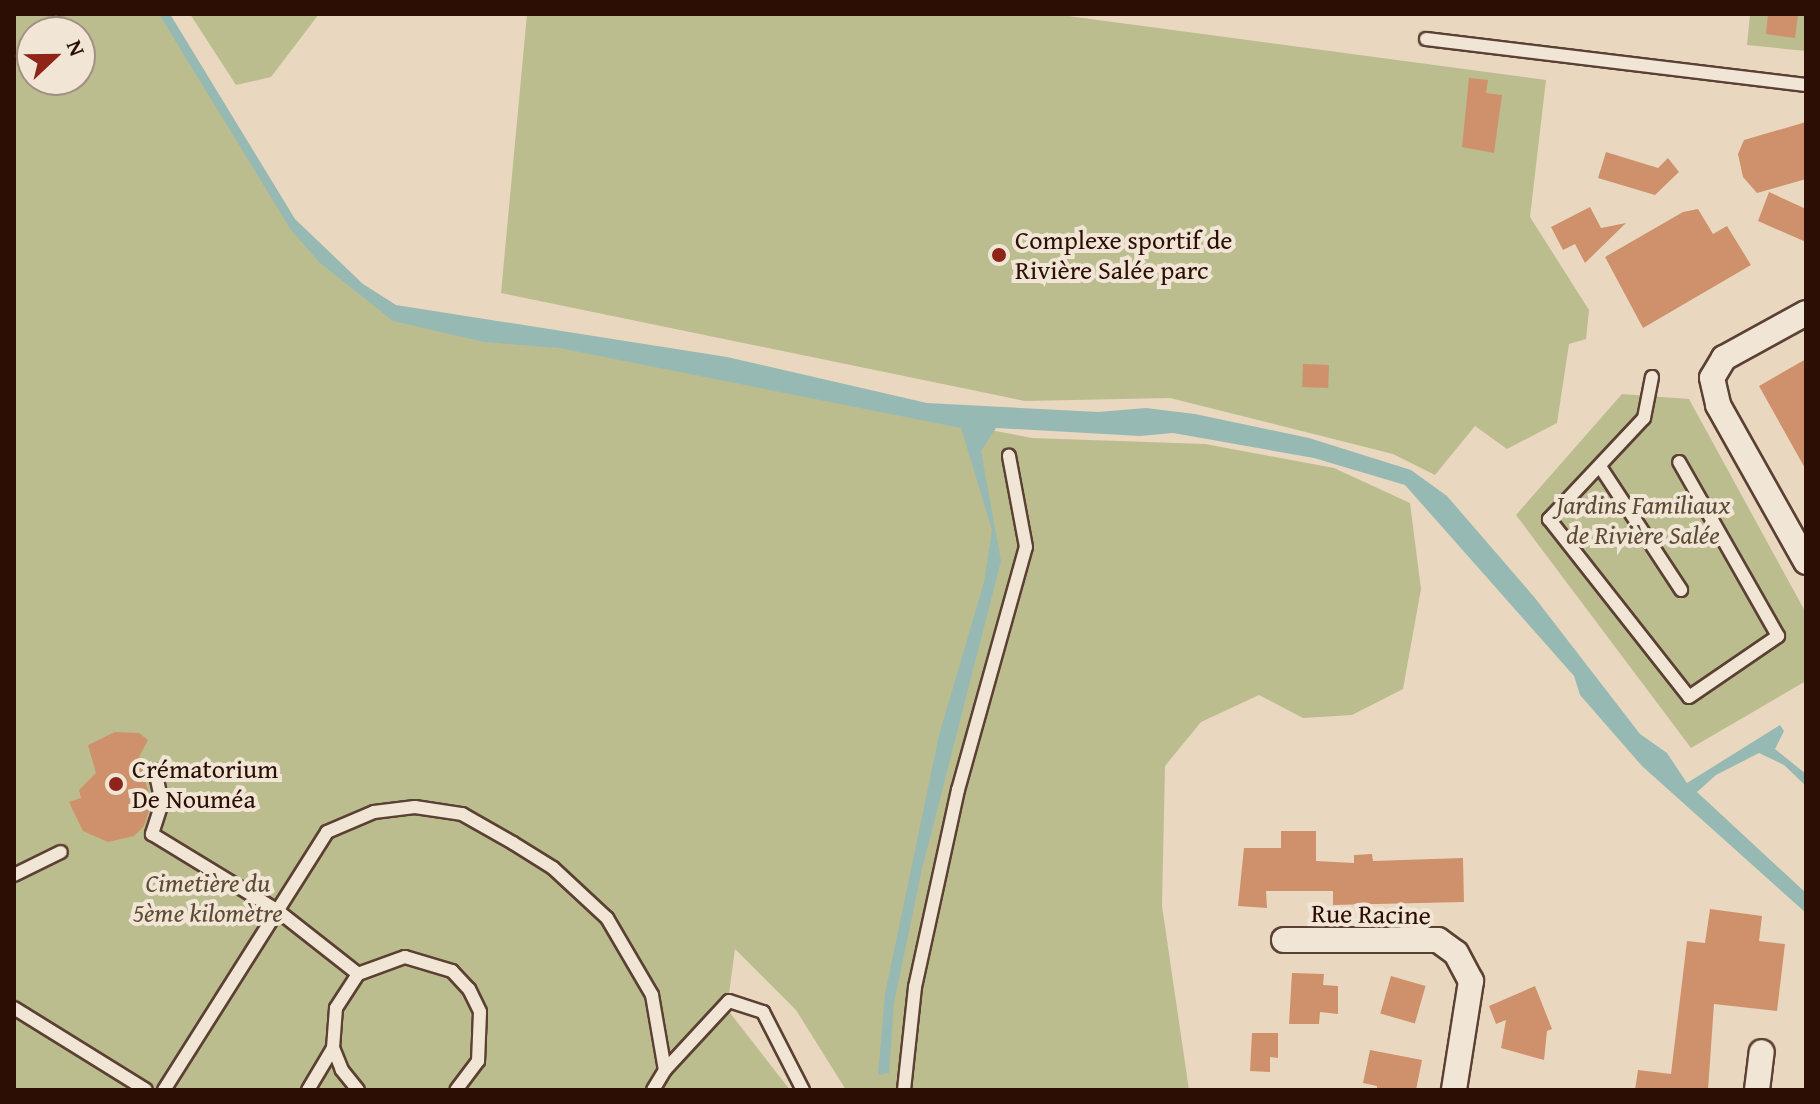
<!DOCTYPE html>
<meta charset="utf-8">
<style>
body{margin:0}
#map{position:relative;width:1820px;height:1104px;overflow:hidden;background:#e9d8bf;font-family:"Gentium Book Plus",serif}
div>[style]{position:absolute}
.green>*{inset:0;background:#bbbd8f}
.water>*{inset:0;background:#97b9b4}
.building>*{inset:0;background:#cf906c;transform-origin:0 0}
.roads{filter:drop-shadow(2px 0 #5b4033) drop-shadow(-2px 0 #5b4033) drop-shadow(0 2px #5b4033) drop-shadow(0 -2px #5b4033)}
.lane>*{height:12px;margin:-6px;padding:0 6px;transform-origin:6px;border-radius:6px;background:#f1e6d5}
.street>*{height:24px;margin:-12px;padding:0 12px;transform-origin:12px;border-radius:12px;background:#f1e6d5}
.dots>*{width:22px;height:22px;translate:-50% -50%;box-sizing:border-box;border:4px solid #f1e6d5;border-radius:50%}
span{translate:-50% -50%;white-space:nowrap;text-align:center;line-height:1.15;-webkit-text-stroke:8px #f1e6d5;paint-order:stroke}
.poi-label{font-size:26px;color:#2c0e04}
.left{translate:0 -50%;text-align:left}
.park-label{font-size:26px;color:#5e4b35;font-style:italic}
.street-label{font-size:26px;color:#2c0e04}
.frame{position:absolute;inset:0;border:16px solid #2c0e04;pointer-events:none}
.north{position:absolute;left:16px;top:16px;width:80px;height:80px;box-sizing:border-box;background:#f1e6d5;border:2px solid #a29081;border-radius:50%;rotate:68deg;font-size:22px;font-weight:700;line-height:32px;text-align:center;color:#2c0e04}
.north::after{content:'';display:block;margin:auto;width:28px;height:36px;background:#8f2418;clip-path:polygon(50% 0,100% 100%,50% 72%,0 100%)}
</style>
<div id="map">
<div class="green">
<i style="clip-path:polygon(evenodd,14px 14px,166px 14px,307px 247px,398px 317px,1032px 438px,1205px 444px,1334px 468px,1410px 503px,1421px 589px,1403px 689px,1352px 715px,1303px 718px,1259px 695px,1201px 722px,1165px 766px,1162px 906px,1189px 1090px,846px 1090px,796px 1010px,735px 949px,727px 1009px,790px 1090px,14px 1090px,14px 14px,32px 32px,80px 32px,80px 80px,32px 80px,32px 32px)"></i>
<i style="clip-path:polygon(190px 14px,319px 14px,271px 77px,236px 85px)"></i>
<i style="clip-path:polygon(527px 14px,1053px 14px,1546px 80px,1530px 217px,1589px 310px,1586px 339px,1569px 344px,1557px 423px,1507px 449px,1475px 426px,1435px 475px,1393px 454px,1170px 398px,1025px 401px,501px 293px)"></i>
<i style="clip-path:polygon(1750px 14px,1806px 14px,1806px 51px,1747px 45px)"></i>
<i style="clip-path:polygon(1622px 394px,1689px 399px,1806px 613px,1806px 681px,1691px 748px,1516px 515px)"></i>
</div>
<div class="water">
<i style="clip-path:polygon(159px 14px,170px 14px,295px 219px,363px 284px,396px 305px,727px 357px,927px 403px,1098px 412px,1146px 408px,1195px 414px,1309px 438px,1411px 470px,1447px 496px,1535px 598px,1640px 734px,1667px 753px,1687px 783px,1780px 725px,1784px 731px,1775px 749px,1806px 774px,1806px 786px,1784px 765px,1759px 753px,1716px 775px,1697px 792px,1806px 893px,1806px 913px,1642px 766px,1580px 695px,1574px 676px,1405px 485px,1314px 458px,1173px 433px,1140px 436px,996px 428px,981px 451px,1001px 561px,922px 869px,894px 1003px,889px 1073px,878px 1075px,885px 994px,939px 735px,984px 582px,992px 530px,961px 428px,559px 348px,484px 342px,393px 321px,319px 262px,291px 230px)"></i>
</div>
<div class="building">
<i style="clip-path:polygon(1768px 14px,1798px 14px,1795px 38px,1766px 34px)"></i>
<i style="clip-path:polygon(1469px 78px,1488px 80px,1486px 93px,1502px 95px,1494px 153px,1462px 147px)"></i>
<i style="clip-path:polygon(1806px 122px,1806px 179px,1757px 193px,1743px 177px,1738px 154px,1744px 140px)"></i>
<i style="clip-path:polygon(1606px 152px,1658px 168px,1668px 158px,1679px 172px,1655px 195px,1598px 178px)"></i>
<i style="clip-path:polygon(1769px 192px,1806px 209px,1806px 242px,1758px 221px)"></i>
<i style="clip-path:polygon(1590px 207px,1601px 228px,1626px 223px,1585px 263px,1575px 244px,1563px 250px,1551px 227px)"></i>
<i style="clip-path:polygon(1698px 209px,1713px 234px,1727px 226px,1751px 265px,1643px 328px,1605px 257px,1683px 212px)"></i>
<i style="clip-path:polygon(1806px 359px,1806px 470px,1759px 386px)"></i>
<i style="left:1303px;top:364px;width:26px;height:23px;rotate:2deg"></i>
<i style="clip-path:polygon(115px 732px,139px 733px,148px 740px,139px 757px,149px 764px,143px 776px,152px 801px,144px 826px,134px 836px,108px 842px,83px 831px,69px 802px,81px 798px,79px 790px,96px 773px,88px 745px)"></i>
<i style="clip-path:polygon(1281px 831px,1316px 831px,1316px 861px,1354px 863px,1354px 855px,1372px 854px,1373px 861px,1463px 858px,1464px 902px,1333px 905px,1333px 891px,1266px 891px,1267px 908px,1238px 906px,1244px 848px,1281px 848px)"></i>
<i style="clip-path:polygon(1710px 909px,1762px 916px,1759px 941px,1785px 944px,1777px 1011px,1714px 1004px,1708px 1090px,1635px 1090px,1638px 1070px,1671px 1074px,1687px 941px,1705px 943px)"></i>
<i style="clip-path:polygon(1292px 973px,1324px 974px,1323px 985px,1338px 986px,1338px 1014px,1320px 1012px,1319px 1024px,1289px 1024px)"></i>
<i style="left:1391px;top:976px;width:36px;height:39px;rotate:16deg"></i>
<i style="clip-path:polygon(1535px 986px,1552px 1029px,1547px 1031px,1544px 1060px,1501px 1048px,1506px 1020px,1496px 1024px,1489px 1006px)"></i>
<i style="clip-path:polygon(1252px 1033px,1278px 1033px,1278px 1058px,1270px 1057px,1270px 1072px,1250px 1071px)"></i>
<i style="clip-path:polygon(1370px 1050px,1422px 1060px,1416px 1090px,1377px 1090px,1377px 1086px,1363px 1083px)"></i>
</div>
<div class="roads">
<div class="lane">
<i style="left:1426px;top:39px;width:383px;rotate:6.9deg"></i>
<i style="left:1652px;top:377px;width:42px;rotate:101deg"></i>
<i style="left:1644px;top:418px;width:139px;rotate:133.2deg"></i>
<i style="left:1549px;top:519px;width:226px;rotate:51.8deg"></i>
<i style="left:1689px;top:697px;width:108px;rotate:-34.4deg"></i>
<i style="left:1778px;top:636px;width:200px;rotate:-119.6deg"></i>
<i style="left:1601px;top:468px;width:146px;rotate:56.7deg"></i>
<i style="left:155px;top:770px;width:34px;rotate:78deg"></i>
<i style="left:162px;top:803px;width:33px;rotate:108deg"></i>
<i style="left:152px;top:834px;width:148px;rotate:31.4deg"></i>
<i style="left:278px;top:911px;width:102px;rotate:38.2deg"></i>
<i style="left:14px;top:875px;width:52px;rotate:-26.1deg"></i>
<i style="left:14px;top:1008px;width:155px;rotate:31.8deg"></i>
<i style="left:665px;top:1070px;width:94px;rotate:-47.2deg"></i>
<i style="left:729px;top:1001px;width:36px;rotate:18deg"></i>
<i style="left:763px;top:1012px;width:88px;rotate:62.9deg"></i>
<i style="left:164px;top:1090px;width:305px;rotate:-57.7deg"></i>
<i style="left:327px;top:832px;width:51px;rotate:-23.1deg"></i>
<i style="left:374px;top:812px;width:41px;rotate:-7deg"></i>
<i style="left:415px;top:807px;width:48px;rotate:8.5deg"></i>
<i style="left:462px;top:814px;width:59px;rotate:29.6deg"></i>
<i style="left:513px;top:843px;width:47px;rotate:32deg"></i>
<i style="left:553px;top:868px;width:74px;rotate:42.8deg"></i>
<i style="left:607px;top:918px;width:89px;rotate:59.7deg"></i>
<i style="left:652px;top:995px;width:76px;rotate:80.2deg"></i>
<i style="left:665px;top:1070px;width:23px;rotate:121deg"></i>
<i style="left:308px;top:1090px;width:49px;rotate:-59.2deg"></i>
<i style="left:358px;top:1090px;width:26px;rotate:-129deg"></i>
<i style="left:342px;top:1070px;width:24px;rotate:-112deg"></i>
<i style="left:333px;top:1048px;width:40px;rotate:-85.7deg"></i>
<i style="left:336px;top:1008px;width:40px;rotate:-57.1deg"></i>
<i style="left:358px;top:974px;width:50px;rotate:-19.9deg"></i>
<i style="left:405px;top:957px;width:49px;rotate:16.6deg"></i>
<i style="left:452px;top:971px;width:25px;rotate:47deg"></i>
<i style="left:469px;top:989px;width:25px;rotate:64deg"></i>
<i style="left:480px;top:1012px;width:49px;rotate:92.3deg"></i>
<i style="left:478px;top:1061px;width:36px;rotate:127deg"></i>
<i style="left:904px;top:1090px;width:104px;rotate:-83.9deg"></i>
<i style="left:915px;top:987px;width:202px;rotate:-77.7deg"></i>
<i style="left:958px;top:790px;width:252px;rotate:-74.4deg"></i>
<i style="left:1026px;top:547px;width:93px;rotate:-100.6deg"></i>
</div>
<div class="street">
<i style="left:1806px;top:313px;width:94px;rotate:151.2deg"></i>
<i style="left:1724px;top:358px;width:23px;rotate:121deg"></i>
<i style="left:1712px;top:378px;width:28px;rotate:77deg"></i>
<i style="left:1718px;top:405px;width:180px;rotate:60.7deg"></i>
<i style="left:1284px;top:940px;width:154px"></i>
<i style="left:1438px;top:940px;width:22px;rotate:36deg"></i>
<i style="left:1456px;top:953px;width:32px;rotate:62deg"></i>
<i style="left:1471px;top:981px;width:110px;rotate:98.9deg"></i>
<i style="left:1757px;top:1090px;width:38px;rotate:-83deg"></i>
</div>
</div>
<div class="dots">
<i style="left:999px;top:255px;background:#8f2418"></i>
<i style="left:116px;top:784px;background:#8f2418"></i>
</div>
<div class="poi-label">
<span class="left" style="left:1015px;top:255px">Complexe sportif de<br>Rivière Salée parc</span>
<span class="left" style="left:132px;top:784px">Crématorium<br>De Nouméa</span>
</div>
<div class="park-label">
<span style="left:1643px;top:520px">Jardins Familiaux<br>de Rivière Salée</span>
<span style="left:208px;top:898px">Cimetière du<br>5ème kilomètre</span>
</div>
<div class="street-label">
<span style="left:1371px;top:914px;rotate:1deg">Rue Racine</span>
</div>
<div class="frame"></div>
<div class="north">N</div>
</div>
